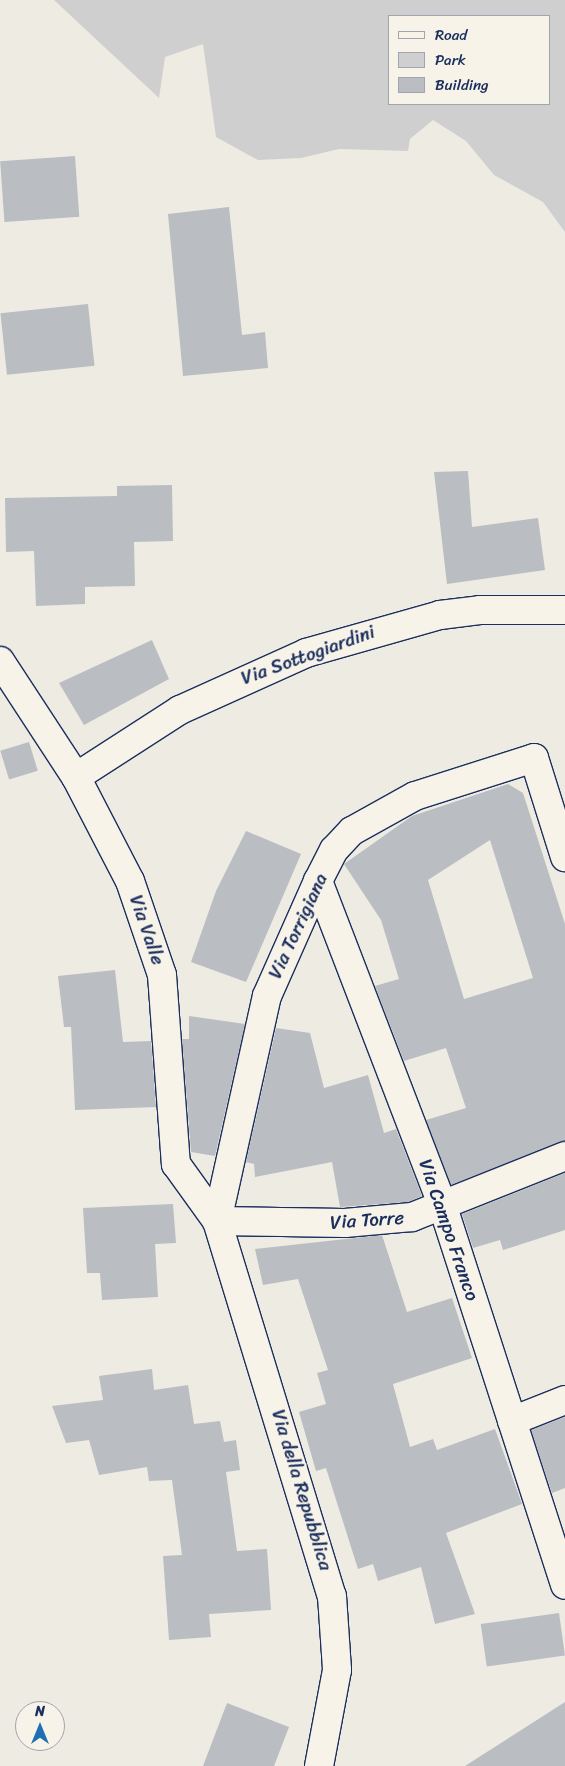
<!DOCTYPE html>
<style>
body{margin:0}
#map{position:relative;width:565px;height:1766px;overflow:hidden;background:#eeebe2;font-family:Sriracha,sans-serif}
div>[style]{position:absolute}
.green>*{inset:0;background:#cfcfcf}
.building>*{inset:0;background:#babdc2;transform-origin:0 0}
.roads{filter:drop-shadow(1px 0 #1b2f5e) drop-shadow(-1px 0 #1b2f5e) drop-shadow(0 1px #1b2f5e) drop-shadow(0 -1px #1b2f5e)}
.street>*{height:28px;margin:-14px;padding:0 14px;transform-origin:14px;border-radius:14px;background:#f7f3e8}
span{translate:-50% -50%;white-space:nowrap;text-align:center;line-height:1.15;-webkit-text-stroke:4.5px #f7f3e8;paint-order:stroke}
.street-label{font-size:19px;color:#1b2f5e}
.legend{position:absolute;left:388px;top:15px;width:162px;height:90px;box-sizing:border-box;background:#f7f3e8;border:1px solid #9fa5b1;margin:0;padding:6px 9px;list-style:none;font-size:15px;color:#1b2f5e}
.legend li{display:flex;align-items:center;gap:10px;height:25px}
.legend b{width:25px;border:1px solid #9fa5b1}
.north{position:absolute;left:15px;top:1701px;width:50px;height:50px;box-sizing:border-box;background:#f7f3e8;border:1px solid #9fa5b1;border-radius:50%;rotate:0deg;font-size:14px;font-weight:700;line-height:20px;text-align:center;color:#1b2f5e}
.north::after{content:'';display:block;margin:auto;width:18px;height:22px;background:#1f6fb2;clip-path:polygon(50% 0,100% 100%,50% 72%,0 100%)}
</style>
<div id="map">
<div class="green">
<i style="clip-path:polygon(evenodd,54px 0,565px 0,565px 232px,543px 202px,494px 175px,466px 141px,433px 120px,410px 139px,408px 151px,339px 149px,301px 158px,258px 160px,216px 137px,203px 44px,165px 57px,159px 98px,54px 0,389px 16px,549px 16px,549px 104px,389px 104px,389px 16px)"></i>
</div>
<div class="building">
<i style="left:75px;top:156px;width:61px;height:75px;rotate:86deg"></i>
<i style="clip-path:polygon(229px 207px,242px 335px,265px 332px,268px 368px,183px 376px,168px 214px)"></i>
<i style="left:88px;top:304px;width:62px;height:88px;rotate:84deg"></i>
<i style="clip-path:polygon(468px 471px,472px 527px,538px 518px,545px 570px,447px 584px,434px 472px)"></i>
<i style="clip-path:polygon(172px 485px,173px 541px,134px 542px,135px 586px,85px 587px,85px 604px,36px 606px,34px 551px,6px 552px,5px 498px,117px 496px,117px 486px)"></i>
<i style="clip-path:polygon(152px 640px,169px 679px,84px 725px,59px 683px)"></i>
<i style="left:29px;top:742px;width:30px;height:30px;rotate:73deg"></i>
<i style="clip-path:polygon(evenodd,508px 784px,523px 793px,565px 924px,565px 1141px,451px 1185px,426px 1120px,466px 1108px,446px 1048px,404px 1061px,375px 986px,399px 979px,381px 920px,344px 864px,412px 816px,508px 784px,490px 840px,533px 978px,464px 999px,428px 880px,490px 840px)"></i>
<i style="clip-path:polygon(246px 831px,301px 854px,246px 982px,191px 962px,216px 891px)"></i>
<i style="clip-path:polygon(115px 970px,123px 1042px,151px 1041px,156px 1107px,75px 1110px,71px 1027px,64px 1027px,58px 976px)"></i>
<i style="clip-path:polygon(189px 1016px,245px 1024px,215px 1156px,191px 1152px,182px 1039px,189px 1039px)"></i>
<i style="clip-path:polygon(276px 1028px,310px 1033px,324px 1088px,368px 1075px,384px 1133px,396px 1129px,422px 1196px,408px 1202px,340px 1207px,332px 1162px,255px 1177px,254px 1164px,246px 1162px)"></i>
<i style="clip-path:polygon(565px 1173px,565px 1230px,503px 1250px,500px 1240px,473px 1248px,462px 1214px)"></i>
<i style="clip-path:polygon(173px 1204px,176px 1243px,155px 1244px,158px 1297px,102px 1300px,100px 1273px,87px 1273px,83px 1208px)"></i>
<i style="clip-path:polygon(382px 1235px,407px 1312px,452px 1298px,472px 1358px,393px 1384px,410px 1447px,433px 1439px,437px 1450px,495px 1429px,522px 1504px,446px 1533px,475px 1614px,435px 1624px,421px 1567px,378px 1581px,373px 1564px,358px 1569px,326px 1468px,316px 1471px,299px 1412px,326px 1404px,317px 1373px,328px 1370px,298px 1279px,263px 1285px,255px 1249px)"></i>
<i style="clip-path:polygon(152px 1369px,154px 1390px,188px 1385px,194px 1424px,220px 1421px,224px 1442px,236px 1440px,240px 1470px,226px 1472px,237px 1551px,267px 1549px,271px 1610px,209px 1614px,211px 1637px,169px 1640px,163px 1556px,182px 1555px,172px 1480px,149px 1481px,147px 1467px,99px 1475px,89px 1440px,66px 1443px,52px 1406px,103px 1400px,99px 1376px)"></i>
<i style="clip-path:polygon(565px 1417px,565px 1488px,552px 1493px,531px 1430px)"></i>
<i style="left:559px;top:1613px;width:43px;height:79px;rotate:82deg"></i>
<i style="clip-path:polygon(565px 1702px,565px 1766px,465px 1766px)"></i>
<i style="clip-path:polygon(227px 1703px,289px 1727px,274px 1766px,203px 1766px)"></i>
</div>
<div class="roads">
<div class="street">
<i style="left:0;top:661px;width:139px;rotate:56.8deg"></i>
<i style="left:76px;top:777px;width:117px;rotate:62.6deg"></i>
<i style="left:130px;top:881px;width:99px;rotate:71.2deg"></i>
<i style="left:162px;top:975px;width:190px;rotate:85.8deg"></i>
<i style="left:176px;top:1164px;width:70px;rotate:54.3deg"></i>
<i style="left:217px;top:1221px;width:392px;rotate:73deg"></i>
<i style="left:332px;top:1596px;width:74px;rotate:86.1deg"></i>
<i style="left:337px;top:1670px;width:98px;rotate:100.6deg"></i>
<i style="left:76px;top:777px;width:124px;rotate:-32.8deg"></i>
<i style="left:180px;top:710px;width:138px;rotate:-24.3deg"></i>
<i style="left:306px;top:653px;width:139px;rotate:-15.8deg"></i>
<i style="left:440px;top:615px;width:40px;rotate:-7.1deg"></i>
<i style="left:480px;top:610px;width:85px"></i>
<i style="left:318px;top:881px;width:349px;rotate:69deg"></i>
<i style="left:443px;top:1207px;width:397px;rotate:72.1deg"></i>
<i style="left:217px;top:1221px;width:230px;rotate:-77.5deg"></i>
<i style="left:267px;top:996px;width:126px;rotate:-66.1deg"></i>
<i style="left:318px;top:881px;width:35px;rotate:-63deg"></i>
<i style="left:334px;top:850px;width:26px;rotate:-47deg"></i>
<i style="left:352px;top:831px;width:72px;rotate:-29.1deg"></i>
<i style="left:415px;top:796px;width:125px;rotate:-17.7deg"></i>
<i style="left:534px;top:758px;width:104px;rotate:72.6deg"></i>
<i style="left:217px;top:1221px;width:128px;rotate:0.9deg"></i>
<i style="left:345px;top:1223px;width:67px;rotate:-5.1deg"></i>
<i style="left:412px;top:1217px;width:165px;rotate:-21.7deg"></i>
<i style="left:512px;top:1421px;width:57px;rotate:-21.6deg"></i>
</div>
</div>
<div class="street-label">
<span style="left:308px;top:655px;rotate:-20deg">Via Sottogiardini</span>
<span style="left:298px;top:926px;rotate:-65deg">Via Torrigiana</span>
<span style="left:147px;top:930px;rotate:71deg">Via Valle</span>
<span style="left:367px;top:1220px;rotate:-4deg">Via Torre</span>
<span style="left:449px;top:1230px;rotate:71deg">Via Campo Franco</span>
<span style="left:302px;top:1490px;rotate:73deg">Via della Repubblica</span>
</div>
<ul class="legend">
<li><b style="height:6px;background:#f7f3e8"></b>Road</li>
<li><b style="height:14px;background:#cfcfcf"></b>Park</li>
<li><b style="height:14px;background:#babdc2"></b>Building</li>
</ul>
<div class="north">N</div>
</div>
